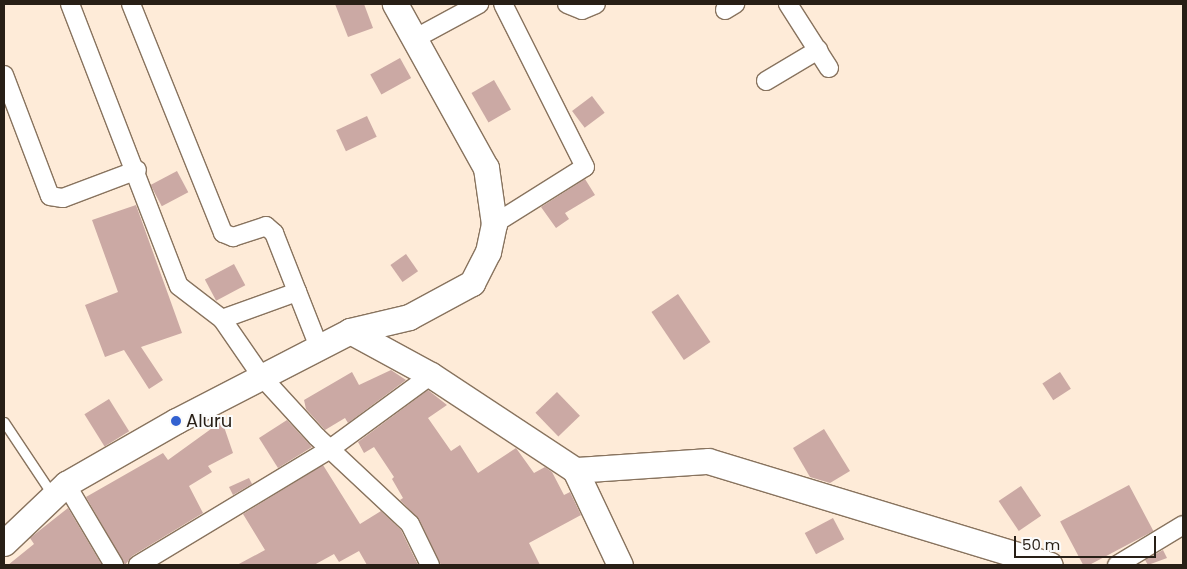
<!DOCTYPE html>
<style>
body{margin:0}
#map{position:relative;width:1187px;height:569px;overflow:hidden;background:#feebd8;font-family:Poppins,sans-serif}
div>[style]{position:absolute}
.building>*{inset:0;background:#cba9a4;transform-origin:0 0}
.roads{filter:drop-shadow(1px 0 #88735e) drop-shadow(-1px 0 #88735e) drop-shadow(0 1px #88735e) drop-shadow(0 -1px #88735e)}
.lane>*{height:9px;margin:-4.5px;padding:0 4.5px;transform-origin:4.5px;border-radius:4.5px;background:#fff}
.street>*{height:18px;margin:-9px;padding:0 9px;transform-origin:9px;border-radius:9px;background:#fff}
.secondary>*{height:25px;margin:-12.5px;padding:0 12.5px;transform-origin:12.5px;border-radius:12.5px;background:#fff}
.dots>*{width:14px;height:14px;translate:-50% -50%;box-sizing:border-box;border:2px solid #fbfbfb;border-radius:50%}
span{translate:-50% -50%;white-space:nowrap;text-align:center;line-height:1.15;-webkit-text-stroke:4px #fbfbfb;paint-order:stroke}
.poi-label{font-size:18px;color:#281f16}
.left{translate:0 -50%;text-align:left}
.frame{position:absolute;inset:0;border:5px solid #281f16;pointer-events:none}
.scale{position:absolute;left:1014px;top:536px;width:142px;height:22px;box-sizing:border-box;border:2px solid #281f16;border-top:0;padding-left:6px;font-size:15px;line-height:18px;white-space:nowrap;color:#281f16;-webkit-text-stroke:4px #fbfbfb;paint-order:stroke}
</style>
<div id="map">
<div class="building">
<i style="clip-path:polygon(335px 4px,364px 4px,373px 28px,348px 37px)"></i>
<i style="left:400px;top:58px;width:23px;height:34px;rotate:61deg"></i>
<i style="left:494px;top:80px;width:34px;height:26px;rotate:60deg"></i>
<i style="left:592px;top:96px;width:21px;height:25px;rotate:53deg"></i>
<i style="left:367px;top:116px;width:23px;height:34px;rotate:65deg"></i>
<i style="left:177px;top:171px;width:24px;height:30px;rotate:62deg"></i>
<i style="clip-path:polygon(585px 179px,595px 195px,565px 213px,569px 219px,556px 228px,541px 207px)"></i>
<i style="clip-path:polygon(136px 205px,182px 333px,141px 347px,163px 380px,149px 389px,124px 350px,105px 357px,85px 305px,118px 292px,92px 220px)"></i>
<i style="left:406px;top:254px;width:21px;height:19px;rotate:55deg"></i>
<i style="left:234px;top:264px;width:24px;height:33px;rotate:62deg"></i>
<i style="left:678px;top:294px;width:58px;height:32px;rotate:56deg"></i>
<i style="clip-path:polygon(391px 370px,406px 380px,348px 423px,345px 418px,325px 430px,306px 409px,304px 400px,352px 372px,359px 385px)"></i>
<i style="left:1060px;top:372px;width:20px;height:21px;rotate:57deg"></i>
<i style="clip-path:polygon(428px 390px,447px 405px,428px 418px,451px 451px,460px 445px,478px 473px,516px 448px,534px 473px,545px 467px,552px 472px,564px 495px,570px 492px,581px 515px,529px 543px,540px 565px,441px 565px,419px 519px,400px 500px,403px 498px,392px 479px,394px 477px,374px 447px,364px 453px,358px 442px)"></i>
<i style="left:557px;top:392px;width:33px;height:30px;rotate:46deg"></i>
<i style="left:109px;top:399px;width:38px;height:29px;rotate:58deg"></i>
<i style="clip-path:polygon(287px 420px,312px 447px,278px 468px,259px 438px)"></i>
<i style="clip-path:polygon(222px 421px,233px 453px,208px 466px,212px 472px,189px 486px,203px 513px,132px 556px,125px 565px,86px 497px,163px 453px,168px 460px)"></i>
<i style="clip-path:polygon(824px 429px,850px 471px,830px 483px,810px 477px,793px 448px)"></i>
<i style="clip-path:polygon(323px 465px,360px 524px,381px 511px,401px 530px,418px 565px,367px 565px,359px 551px,339px 562px,334px 554px,314px 565px,237px 565px,265px 550px,243px 514px)"></i>
<i style="clip-path:polygon(249px 478px,252px 484px,233px 495px,229px 487px)"></i>
<i style="left:1129px;top:485px;width:52px;height:78px;rotate:62deg"></i>
<i style="left:1021px;top:486px;width:36px;height:27px;rotate:56deg"></i>
<i style="clip-path:polygon(68px 508px,102px 565px,8px 565px,34px 544px,30px 538px)"></i>
<i style="left:833px;top:518px;width:24px;height:32px;rotate:62deg"></i>
<i style="clip-path:polygon(1163px 550px,1167px 558px,1148px 565px,1145px 560px)"></i>
</div>
<div class="roads">
<div class="lane">
<i style="left:4px;top:422px;width:87px;rotate:56.3deg"></i>
</div>
<div class="street">
<i style="left:70px;top:4px;width:302px;rotate:68.9deg"></i>
<i style="left:179px;top:286px;width:54px;rotate:37.5deg"></i>
<i style="left:222px;top:319px;width:80px;rotate:-19.8deg"></i>
<i style="left:131px;top:4px;width:247px;rotate:68.1deg"></i>
<i style="left:223px;top:233px;width:11px;rotate:22deg"></i>
<i style="left:233px;top:237px;width:35px;rotate:-18deg"></i>
<i style="left:266px;top:226px;width:11px;rotate:41deg"></i>
<i style="left:274px;top:233px;width:123px;rotate:68.5deg"></i>
<i style="left:567px;top:4px;width:16px;rotate:22deg"></i>
<i style="left:582px;top:10px;width:15px;rotate:-23deg"></i>
<i style="left:788px;top:4px;width:76px;rotate:57.4deg"></i>
<i style="left:725px;top:10px;width:12px;rotate:-31deg"></i>
<i style="left:416px;top:38px;width:72px;rotate:-28.4deg"></i>
<i style="left:4px;top:75px;width:129px;rotate:69.2deg"></i>
<i style="left:50px;top:196px;width:13px;rotate:9deg"></i>
<i style="left:63px;top:198px;width:79px;rotate:-20.7deg"></i>
<i style="left:766px;top:81px;width:61px;rotate:-30.8deg"></i>
<i style="left:494px;top:224px;width:107px;rotate:-32.1deg"></i>
<i style="left:585px;top:167px;width:182px;rotate:-116.7deg"></i>
<i style="left:222px;top:319px;width:70px;rotate:55.4deg"></i>
<i style="left:262px;top:377px;width:81px;rotate:47.5deg"></i>
<i style="left:317px;top:437px;width:127px;rotate:43.1deg"></i>
<i style="left:410px;top:524px;width:46px;rotate:64deg"></i>
<i style="left:66px;top:484px;width:94px;rotate:59.3deg"></i>
<i style="left:138px;top:565px;width:224px;rotate:-31.1deg"></i>
<i style="left:330px;top:449px;width:125px;rotate:-36.2deg"></i>
<i style="left:1117px;top:565px;width:77px;rotate:-31.2deg"></i>
</div>
<div class="secondary">
<i style="left:350px;top:331px;width:92px;rotate:28.5deg"></i>
<i style="left:431px;top:375px;width:173px;rotate:33.4deg"></i>
<i style="left:575px;top:470px;width:133px;rotate:-3.9deg"></i>
<i style="left:708px;top:461px;width:357px;rotate:16.9deg"></i>
<i style="left:575px;top:470px;width:105px;rotate:64.7deg"></i>
<i style="left:4px;top:543px;width:86px;rotate:-43.6deg"></i>
<i style="left:66px;top:484px;width:127px;rotate:-29.8deg"></i>
<i style="left:176px;top:421px;width:196px;rotate:-27.3deg"></i>
<i style="left:350px;top:331px;width:61px;rotate:-13.3deg"></i>
<i style="left:409px;top:317px;width:72px;rotate:-28.4deg"></i>
<i style="left:472px;top:283px;width:35px;rotate:-63deg"></i>
<i style="left:488px;top:252px;width:29px;rotate:-78deg"></i>
<i style="left:494px;top:224px;width:57px;rotate:-98.1deg"></i>
<i style="left:486px;top:168px;width:188px;rotate:-119deg"></i>
</div>
</div>
<div class="dots">
<i style="left:176px;top:421px;background:#3261d0"></i>
</div>
<div class="poi-label">
<span class="left" style="left:186px;top:421px">Aluru</span>
</div>
<div class="frame"></div>
<div class="scale">50 m</div>
</div>
